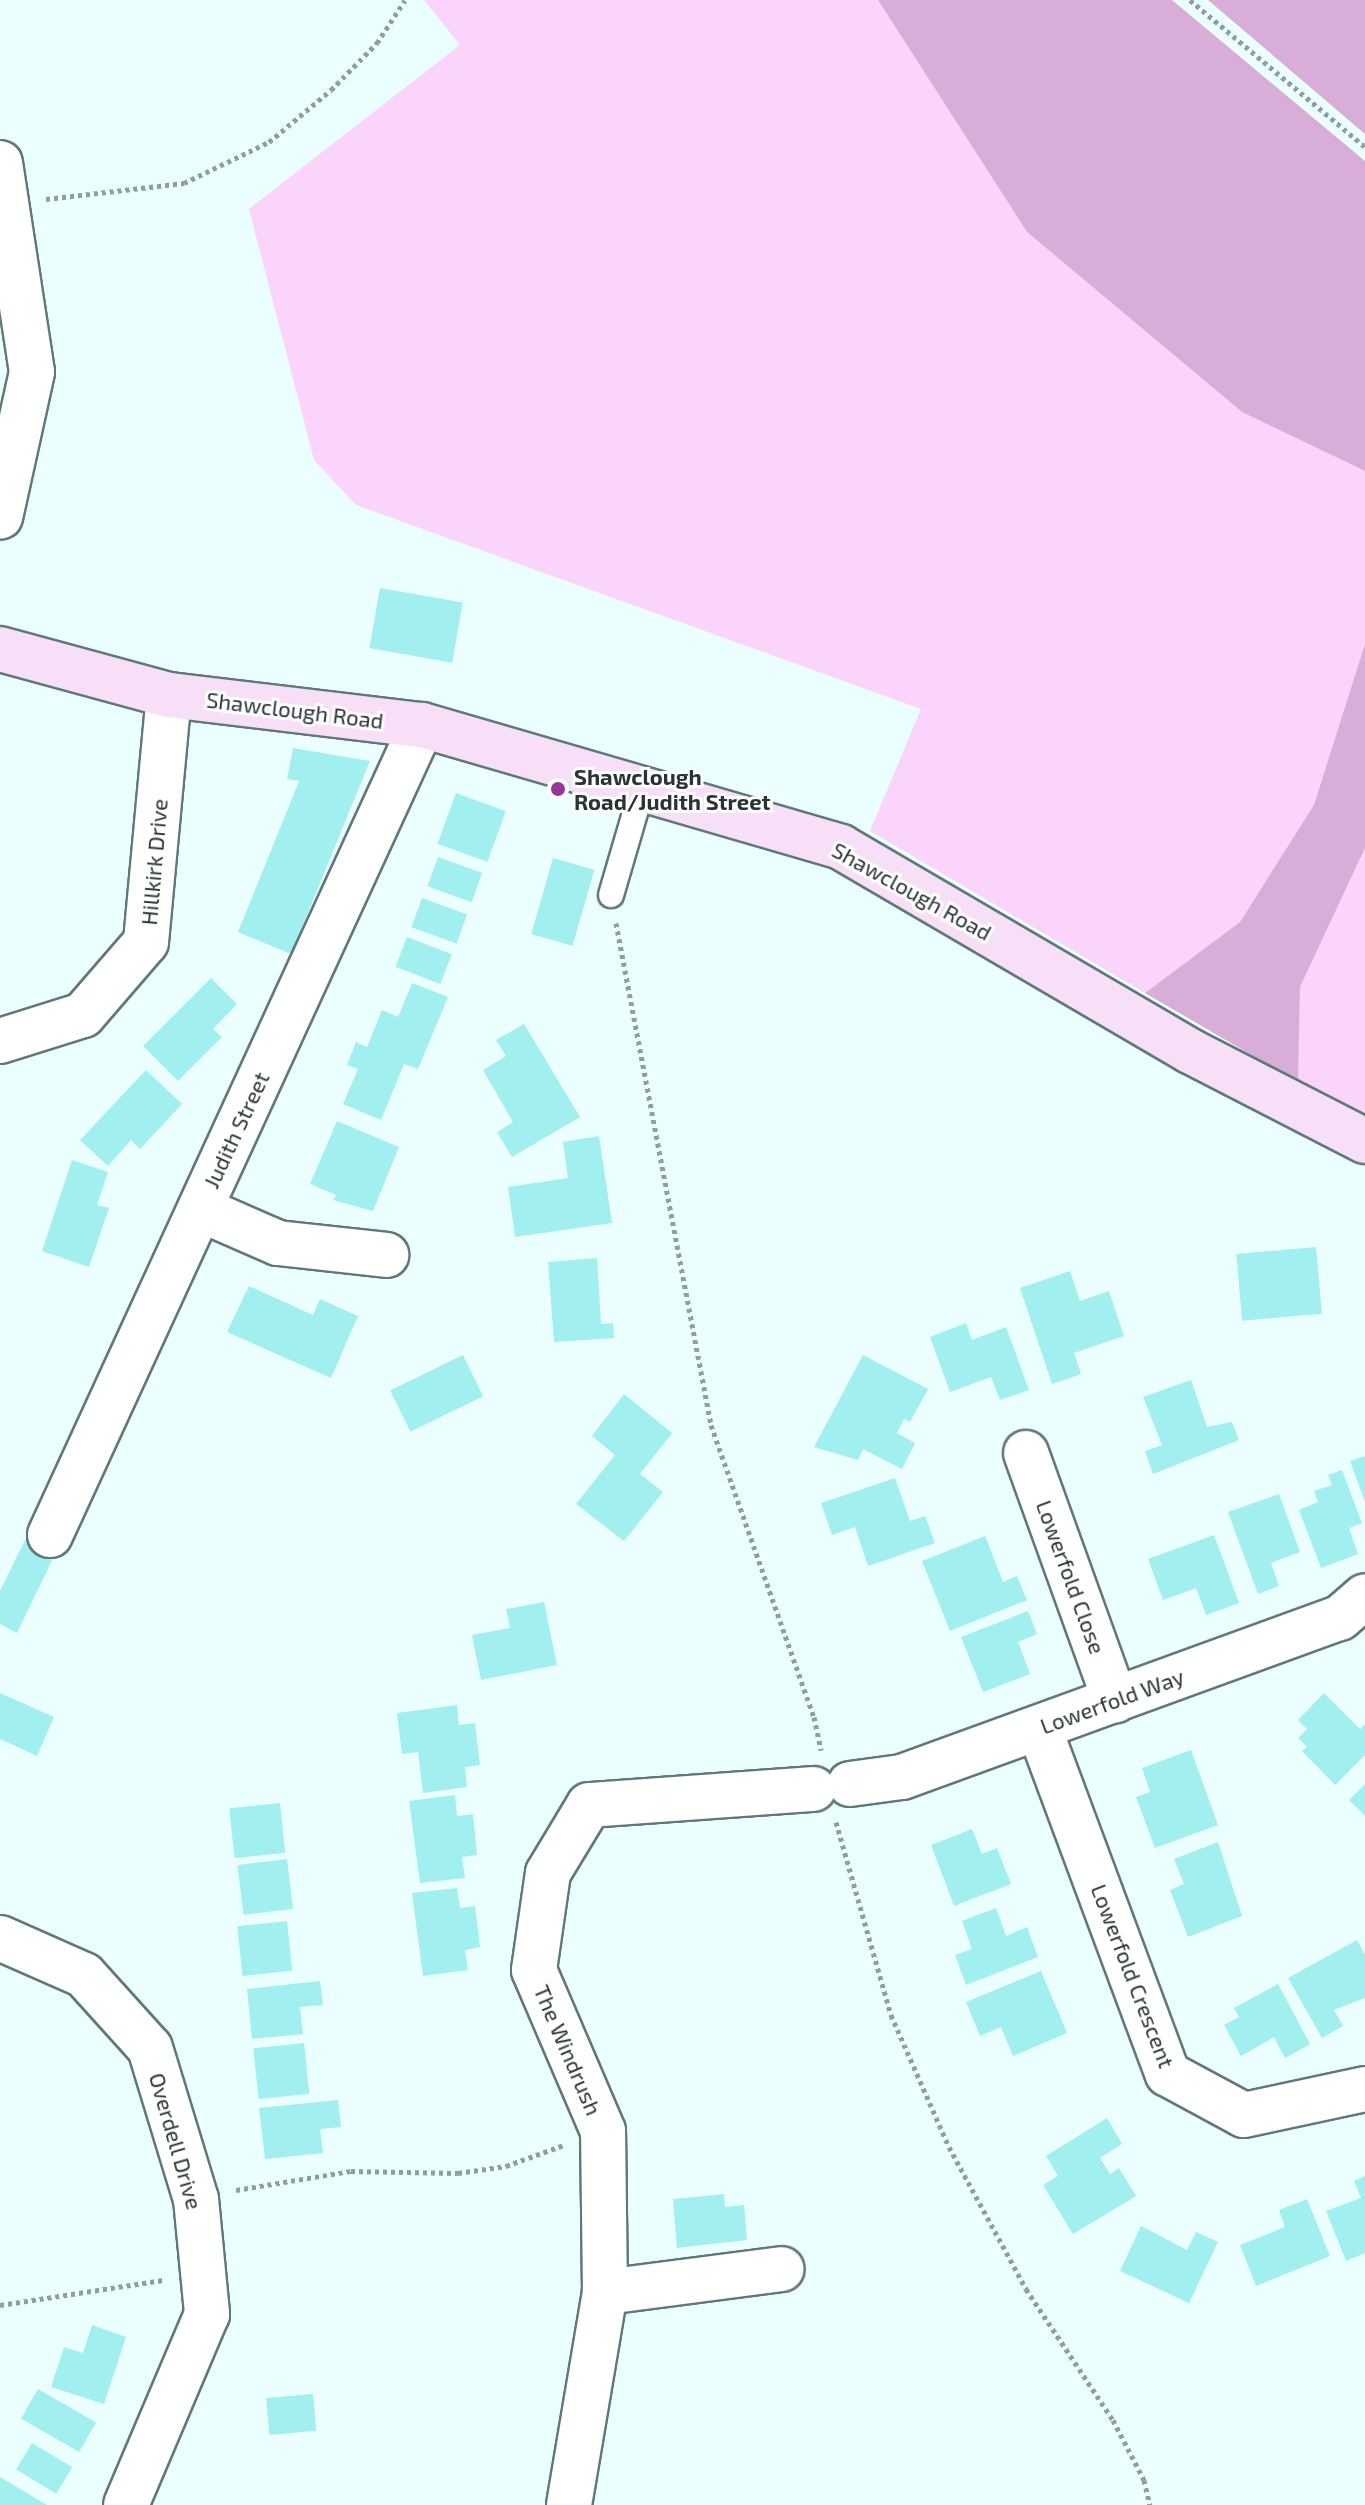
<!DOCTYPE html>
<style>
body{margin:0}
#map{position:relative;width:1365px;height:2505px;overflow:hidden;background:#eafffe;font-family:"Exo 2",sans-serif}
div>[style]{position:absolute}
.green>*{inset:0;background:#fad4fa}
.forest>*{inset:0;background:#d8add8}
.building>*{inset:0;background:#a2efef;transform-origin:0 0}
.path>*{height:5px;margin-top:-2.5px;transform-origin:0;background:repeating-linear-gradient(90deg,#8f9f9e 0 4px,transparent 0 8px)}
.roads{filter:drop-shadow(2px 0 #617878) drop-shadow(-2px 0 #617878) drop-shadow(0 2px #617878) drop-shadow(0 -2px #617878)}
.lane>*{height:24px;margin:-12px;padding:0 12px;transform-origin:12px;border-radius:12px;background:#fff}
.street>*{height:44px;margin:-22px;padding:0 22px;transform-origin:22px;border-radius:22px;background:#fff}
.secondary>*{height:44px;margin:-22px;padding:0 22px;transform-origin:22px;border-radius:22px;background:#f7e0f7}
.dots>*{width:22px;height:22px;translate:-50% -50%;box-sizing:border-box;border:4px solid #fff;border-radius:50%}
span{translate:-50% -50%;white-space:nowrap;text-align:center;line-height:1.15;-webkit-text-stroke:6px #fff;paint-order:stroke}
.street-label{font-size:22px;color:#293333}
.poi-label{font-size:22px;color:#293333;font-weight:700}
.left{translate:0 -50%;text-align:left}
</style>
<div id="map">
<div class="green">
<i style="clip-path:polygon(424px 0,878px 0,1027px 232px,1242px 412px,1365px 471px,1365px 644px,1315px 805px,1240px 922px,1145px 993px,870px 831px,921px 709px,356px 505px,314px 460px,249px 209px,460px 45px)"></i>
<i style="clip-path:polygon(1365px 848px,1365px 1116px,1298px 1082px,1300px 987px)"></i>
</div>
<div class="forest">
<i style="clip-path:polygon(878px 0,1172px 0,1365px 161px,1365px 471px,1242px 412px,1027px 232px)"></i>
<i style="clip-path:polygon(1208px 0,1365px 0,1365px 134px)"></i>
<i style="clip-path:polygon(1365px 644px,1365px 848px,1300px 987px,1298px 1082px,1145px 993px,1240px 922px,1314px 805px)"></i>
</div>
<div class="building">
<i style="left:380px;top:588px;width:84px;height:61px;rotate:10deg"></i>
<i style="clip-path:polygon(293px 748px,370px 761px,291px 954px,238px 932px,299px 781px,287px 779px)"></i>
<i style="left:456px;top:793px;width:53px;height:54px;rotate:20deg"></i>
<i style="left:438px;top:857px;width:47px;height:31px;rotate:20deg"></i>
<i style="left:553px;top:858px;width:43px;height:79px;rotate:16deg"></i>
<i style="left:422px;top:898px;width:48px;height:31px;rotate:20deg"></i>
<i style="left:407px;top:937px;width:48px;height:32px;rotate:21deg"></i>
<i style="clip-path:polygon(211px 978px,237px 1004px,213px 1029px,222px 1037px,178px 1081px,143px 1046px)"></i>
<i style="clip-path:polygon(412px 983px,448px 997px,418px 1069px,404px 1064px,381px 1120px,343px 1104px,358px 1069px,347px 1065px,356px 1042px,367px 1047px,382px 1010px,398px 1017px)"></i>
<i style="clip-path:polygon(524px 1024px,580px 1117px,512px 1157px,497px 1132px,513px 1122px,483px 1070px,506px 1056px,496px 1040px)"></i>
<i style="clip-path:polygon(146px 1070px,182px 1104px,140px 1149px,131px 1140px,108px 1166px,80px 1140px)"></i>
<i style="clip-path:polygon(337px 1121px,399px 1147px,373px 1211px,333px 1200px,336px 1195px,310px 1184px)"></i>
<i style="clip-path:polygon(599px 1136px,612px 1223px,515px 1237px,508px 1187px,568px 1178px,563px 1142px)"></i>
<i style="clip-path:polygon(72px 1160px,108px 1172px,97px 1205px,109px 1208px,89px 1267px,42px 1251px)"></i>
<i style="left:1316px;top:1247px;width:67px;height:80px;rotate:85deg"></i>
<i style="clip-path:polygon(597px 1258px,601px 1324px,613px 1323px,614px 1338px,554px 1342px,548px 1262px)"></i>
<i style="clip-path:polygon(1070px 1271px,1080px 1301px,1109px 1291px,1124px 1336px,1074px 1353px,1081px 1374px,1052px 1384px,1020px 1288px)"></i>
<i style="clip-path:polygon(249px 1286px,313px 1315px,320px 1299px,358px 1316px,331px 1378px,227px 1332px)"></i>
<i style="clip-path:polygon(966px 1323px,972px 1340px,1006px 1327px,1029px 1390px,1000px 1400px,991px 1377px,950px 1392px,930px 1337px)"></i>
<i style="left:463px;top:1355px;width:46px;height:81px;rotate:64deg"></i>
<i style="clip-path:polygon(863px 1355px,928px 1389px,910px 1422px,904px 1419px,897px 1433px,915px 1443px,902px 1469px,863px 1449px,858px 1460px,814px 1447px)"></i>
<i style="clip-path:polygon(1191px 1380px,1207px 1427px,1232px 1422px,1239px 1440px,1153px 1474px,1145px 1451px,1162px 1445px,1143px 1397px)"></i>
<i style="clip-path:polygon(624px 1394px,672px 1433px,640px 1474px,663px 1492px,624px 1541px,576px 1504px,615px 1455px,592px 1436px)"></i>
<i style="clip-path:polygon(1365px 1456px,1365px 1502px,1350px 1461px)"></i>
<i style="clip-path:polygon(1342px 1470px,1362px 1523px,1349px 1528px,1358px 1554px,1321px 1568px,1299px 1510px,1318px 1502px,1314px 1491px,1332px 1485px,1328px 1475px)"></i>
<i style="clip-path:polygon(895px 1478px,910px 1521px,925px 1516px,935px 1543px,868px 1566px,855px 1527px,832px 1535px,821px 1503px)"></i>
<i style="clip-path:polygon(1279px 1494px,1300px 1552px,1271px 1563px,1279px 1586px,1258px 1594px,1228px 1512px)"></i>
<i style="clip-path:polygon(1214px 1535px,1239px 1603px,1206px 1615px,1196px 1588px,1163px 1600px,1148px 1559px)"></i>
<i style="clip-path:polygon(985px 1536px,1003px 1582px,1017px 1576px,1027px 1600px,950px 1631px,922px 1561px)"></i>
<i style="clip-path:polygon(26px 1538px,56px 1552px,17px 1633px,0 1624px,0 1591px)"></i>
<i style="clip-path:polygon(544px 1602px,557px 1665px,481px 1680px,472px 1635px,510px 1628px,506px 1609px)"></i>
<i style="clip-path:polygon(1028px 1611px,1037px 1634px,1018px 1642px,1030px 1674px,983px 1692px,961px 1637px)"></i>
<i style="clip-path:polygon(0 1693px,54px 1717px,37px 1756px,0 1739px)"></i>
<i style="clip-path:polygon(1324px 1693px,1360px 1729px,1365px 1724px,1365px 1755px,1335px 1785px,1302px 1751px,1307px 1747px,1298px 1738px,1307px 1729px,1298px 1720px)"></i>
<i style="clip-path:polygon(457px 1705px,459px 1725px,475px 1723px,480px 1765px,465px 1767px,467px 1787px,423px 1793px,418px 1752px,402px 1754px,397px 1713px)"></i>
<i style="clip-path:polygon(1191px 1750px,1218px 1825px,1155px 1848px,1136px 1797px,1150px 1792px,1142px 1768px)"></i>
<i style="clip-path:polygon(1365px 1784px,1365px 1816px,1349px 1800px)"></i>
<i style="clip-path:polygon(455px 1795px,457px 1816px,473px 1814px,477px 1855px,462px 1857px,465px 1878px,420px 1883px,409px 1801px)"></i>
<i style="left:280px;top:1803px;width:50px;height:51px;rotate:84deg"></i>
<i style="clip-path:polygon(972px 1829px,982px 1854px,997px 1848px,1011px 1884px,954px 1906px,931px 1845px)"></i>
<i style="clip-path:polygon(1218px 1842px,1242px 1916px,1188px 1937px,1170px 1890px,1184px 1884px,1174px 1859px)"></i>
<i style="left:287px;top:1859px;width:50px;height:50px;rotate:83deg"></i>
<i style="clip-path:polygon(457px 1888px,460px 1908px,475px 1906px,480px 1947px,465px 1950px,468px 1970px,423px 1976px,412px 1893px)"></i>
<i style="clip-path:polygon(996px 1908px,1006px 1936px,1027px 1927px,1038px 1957px,966px 1985px,955px 1955px,972px 1949px,962px 1921px)"></i>
<i style="left:287px;top:1921px;width:50px;height:50px;rotate:84deg"></i>
<i style="clip-path:polygon(1357px 1940px,1365px 1955px,1365px 1998px,1334px 2010px,1343px 2026px,1322px 2038px,1288px 1978px)"></i>
<i style="clip-path:polygon(1041px 1971px,1067px 2033px,1013px 2056px,1001px 2027px,980px 2036px,966px 2002px)"></i>
<i style="clip-path:polygon(320px 1981px,323px 2005px,300px 2007px,303px 2034px,252px 2039px,247px 1989px)"></i>
<i style="clip-path:polygon(1278px 1984px,1310px 2044px,1285px 2058px,1274px 2037px,1241px 2056px,1224px 2025px,1239px 2017px,1234px 2008px)"></i>
<i style="left:304px;top:2043px;width:51px;height:51px;rotate:84deg"></i>
<i style="clip-path:polygon(338px 2100px,341px 2127px,320px 2129px,323px 2153px,265px 2159px,259px 2108px)"></i>
<i style="clip-path:polygon(1107px 2118px,1122px 2144px,1100px 2158px,1110px 2174px,1119px 2168px,1136px 2196px,1073px 2234px,1043px 2185px,1058px 2176px,1046px 2156px)"></i>
<i style="clip-path:polygon(1365px 2176px,1365px 2253px,1346px 2261px,1326px 2211px,1361px 2198px,1354px 2181px)"></i>
<i style="clip-path:polygon(724px 2194px,725px 2207px,744px 2205px,747px 2240px,677px 2248px,673px 2199px)"></i>
<i style="clip-path:polygon(1307px 2199px,1330px 2256px,1256px 2286px,1240px 2245px,1285px 2227px,1279px 2210px)"></i>
<i style="clip-path:polygon(1141px 2226px,1187px 2250px,1196px 2232px,1218px 2242px,1189px 2303px,1120px 2271px)"></i>
<i style="clip-path:polygon(92px 2325px,126px 2337px,104px 2404px,51px 2387px,64px 2347px,83px 2353px)"></i>
<i style="left:38px;top:2389px;width:67px;height:34px;rotate:30deg"></i>
<i style="left:313px;top:2394px;width:37px;height:47px;rotate:85deg"></i>
<i style="left:32px;top:2443px;width:47px;height:31px;rotate:31deg"></i>
<i style="clip-path:polygon(0 2477px,47px 2505px,0 2505px)"></i>
</div>
<div class="path">
<i style="left:1190px;top:0;width:229px;rotate:40deg"></i>
<i style="left:46px;top:199px;width:139px;rotate:-6.6deg"></i>
<i style="left:184px;top:183px;width:94px;rotate:-25.8deg"></i>
<i style="left:269px;top:142px;width:81px;rotate:-40deg"></i>
<i style="left:331px;top:90px;width:66px;rotate:-45.6deg"></i>
<i style="left:377px;top:43px;width:51px;rotate:-56.9deg"></i>
<i style="left:616px;top:923px;width:511px;rotate:79.28deg"></i>
<i style="left:711px;top:1425px;width:310px;rotate:70.6deg"></i>
<i style="left:814px;top:1717px;width:34px;rotate:78deg"></i>
<i style="left:836px;top:1822px;width:201px;rotate:74.1deg"></i>
<i style="left:891px;top:2015px;width:144px;rotate:66.3deg"></i>
<i style="left:949px;top:2147px;width:162px;rotate:61.5deg"></i>
<i style="left:1026px;top:2289px;width:157px;rotate:56.4deg"></i>
<i style="left:1113px;top:2420px;width:68px;rotate:62.7deg"></i>
<i style="left:1144px;top:2480px;width:26px;rotate:77deg"></i>
<i style="left:236px;top:2190px;width:117px;rotate:-9.4deg"></i>
<i style="left:351px;top:2171px;width:107px;rotate:1.1deg"></i>
<i style="left:458px;top:2173px;width:49px;rotate:-8.3deg"></i>
<i style="left:506px;top:2166px;width:62px;rotate:-19.9deg"></i>
<i style="left:0;top:2305px;width:165px;rotate:-8.7deg"></i>
</div>
<div class="roads">
<div class="lane">
<i style="left:611px;top:895px;width:110px;rotate:-73.7deg"></i>
</div>
<div class="street">
<i style="left:0;top:163px;width:211px;rotate:81.3deg"></i>
<i style="left:32px;top:372px;width:148px;rotate:102.4deg"></i>
<i style="left:0;top:1041px;width:87px;rotate:-17.4deg"></i>
<i style="left:83px;top:1015px;width:96px;rotate:-49.2deg"></i>
<i style="left:146px;top:942px;width:248px;rotate:-84.7deg"></i>
<i style="left:200px;top:1209px;width:85px;rotate:23.6deg"></i>
<i style="left:278px;top:1243px;width:109px;rotate:6.3deg"></i>
<i style="left:1026px;top:1453px;width:263px;rotate:70.2deg"></i>
<i style="left:50px;top:1535px;width:891px;rotate:-65.33deg"></i>
<i style="left:1039px;top:1728px;width:369px;rotate:69.6deg"></i>
<i style="left:1168px;top:2074px;width:86px;rotate:28.3deg"></i>
<i style="left:1244px;top:2115px;width:124px;rotate:-12.1deg"></i>
<i style="left:850px;top:1784px;width:52px;rotate:-7.7deg"></i>
<i style="left:902px;top:1777px;width:466px;rotate:-20deg"></i>
<i style="left:1340px;top:1618px;width:33px;rotate:-41deg"></i>
<i style="left:0;top:1938px;width:92px;rotate:23.8deg"></i>
<i style="left:84px;top:1975px;width:98px;rotate:47.9deg"></i>
<i style="left:150px;top:2048px;width:158px;rotate:73.1deg"></i>
<i style="left:196px;top:2199px;width:116px;rotate:84.5deg"></i>
<i style="left:207px;top:2314px;width:207px;rotate:113deg"></i>
<i style="left:605px;top:2292px;width:178px;rotate:-7.4deg"></i>
<i style="left:569px;top:2505px;width:216px;rotate:-80.4deg"></i>
<i style="left:605px;top:2292px;width:161px;rotate:-90.7deg"></i>
<i style="left:603px;top:2131px;width:175px;rotate:-113.2deg"></i>
<i style="left:534px;top:1970px;width:98px;rotate:-81.8deg"></i>
<i style="left:548px;top:1873px;width:79px;rotate:-58.9deg"></i>
<i style="left:589px;top:1805px;width:225px;rotate:-4.1deg"></i>
</div>
<div class="secondary">
<i style="left:0;top:649px;width:175px;rotate:15.2deg"></i>
<i style="left:169px;top:695px;width:255px;rotate:6.8deg"></i>
<i style="left:422px;top:725px;width:436px;rotate:16.2deg"></i>
<i style="left:841px;top:847px;width:404px;rotate:30.3deg"></i>
<i style="left:1190px;top:1051px;width:197px;rotate:27.2deg"></i>
</div>
</div>
<div class="dots">
<i style="left:558px;top:789px;background:#98359b"></i>
</div>
<div class="street-label">
<span style="left:295px;top:710px;rotate:7deg">Shawclough Road</span>
<span style="left:154px;top:862px;rotate:-85deg">Hillkirk Drive</span>
<span style="left:912px;top:891px;rotate:29deg">Shawclough Road</span>
<span style="left:236px;top:1130px;rotate:-65deg">Judith Street</span>
<span style="left:1071px;top:1577px;rotate:70deg">Lowerfold Close</span>
<span style="left:1112px;top:1701px;rotate:-20deg">Lowerfold Way</span>
<span style="left:1133px;top:1976px;rotate:69deg">Lowerfold Crescent</span>
<span style="left:568px;top:2050px;rotate:67deg">The Windrush</span>
<span style="left:176px;top:2141px;rotate:74deg">Overdell Drive</span>
</div>
<div class="poi-label">
<span class="left" style="left:574px;top:789px">Shawclough<br>Road/Judith Street</span>
</div>
</div>
